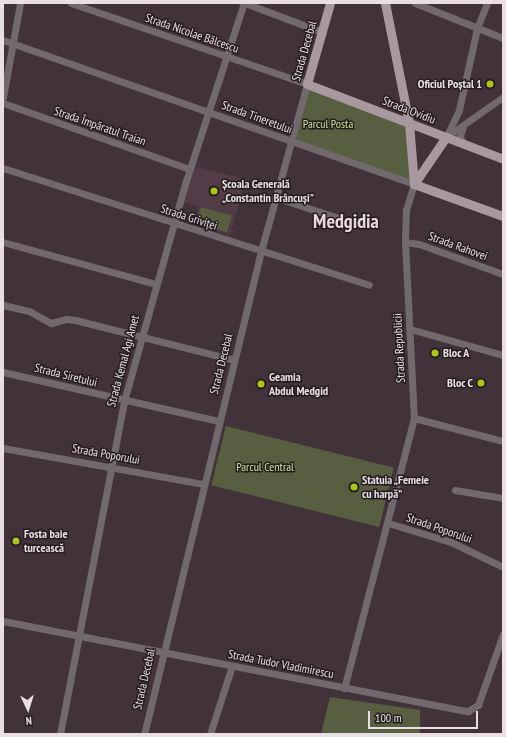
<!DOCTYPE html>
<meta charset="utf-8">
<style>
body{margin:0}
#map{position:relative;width:506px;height:737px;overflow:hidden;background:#42323a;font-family:"PT Sans Narrow",sans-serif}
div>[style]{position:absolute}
.built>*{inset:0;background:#523c47}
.green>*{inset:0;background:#585f41;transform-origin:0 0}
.minor>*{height:7px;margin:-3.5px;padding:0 3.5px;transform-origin:3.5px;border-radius:3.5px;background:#71696d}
.major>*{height:9px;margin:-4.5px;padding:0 4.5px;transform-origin:4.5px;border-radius:4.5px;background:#a898a0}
.dots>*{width:11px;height:11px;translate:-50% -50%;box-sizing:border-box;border:2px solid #241d20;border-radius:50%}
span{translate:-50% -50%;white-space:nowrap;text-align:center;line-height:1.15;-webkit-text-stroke:3px #241d20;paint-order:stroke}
.street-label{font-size:12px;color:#eadfe4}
.poi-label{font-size:12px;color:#eadfe4;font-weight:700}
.right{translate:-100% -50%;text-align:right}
.left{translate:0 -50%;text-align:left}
.park-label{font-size:12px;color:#d1e298}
.town-label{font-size:20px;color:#ecd7e1;font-weight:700}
.frame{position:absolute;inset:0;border:4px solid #eadfe4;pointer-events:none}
.north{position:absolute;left:8px;top:689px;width:40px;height:40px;-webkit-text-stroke:3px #241d20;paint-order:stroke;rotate:176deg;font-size:11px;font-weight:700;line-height:16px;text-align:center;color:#eadfe4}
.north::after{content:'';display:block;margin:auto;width:14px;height:18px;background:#eadfe4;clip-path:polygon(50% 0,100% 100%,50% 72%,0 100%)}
.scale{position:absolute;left:368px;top:711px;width:110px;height:18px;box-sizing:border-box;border:2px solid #eadfe4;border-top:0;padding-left:5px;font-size:12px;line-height:14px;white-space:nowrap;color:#eadfe4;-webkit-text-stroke:3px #241d20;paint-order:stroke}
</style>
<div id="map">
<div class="built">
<i style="clip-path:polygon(193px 166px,246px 179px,230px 235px,194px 224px,199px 207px,182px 202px)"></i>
</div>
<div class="green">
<i style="clip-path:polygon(307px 84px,409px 123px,414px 184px,290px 142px)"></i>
<i style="left:201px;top:207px;width:32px;height:17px;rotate:16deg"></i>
<i style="left:226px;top:426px;width:173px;height:61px;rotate:14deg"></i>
<i style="clip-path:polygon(330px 697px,420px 710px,420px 734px,321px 734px)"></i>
</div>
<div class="minor">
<i style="left:71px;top:3px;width:250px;rotate:18.9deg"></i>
<i style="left:307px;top:84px;width:173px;rotate:105.4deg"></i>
<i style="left:261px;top:251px;width:497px;rotate:103.6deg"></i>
<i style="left:245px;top:3px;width:82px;rotate:20.6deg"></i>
<i style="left:415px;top:3px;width:95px;rotate:21.7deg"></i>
<i style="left:3px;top:40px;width:435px;rotate:19.3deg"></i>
<i style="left:414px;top:184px;width:27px;rotate:107deg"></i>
<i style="left:406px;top:210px;width:32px;rotate:92deg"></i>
<i style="left:405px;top:242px;width:176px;rotate:87.1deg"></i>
<i style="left:414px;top:418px;width:279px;rotate:104.5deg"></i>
<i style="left:3px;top:97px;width:96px;rotate:-79.7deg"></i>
<i style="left:3px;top:103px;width:197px;rotate:19.5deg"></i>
<i style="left:446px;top:137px;width:30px;rotate:-64deg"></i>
<i style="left:459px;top:110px;width:84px;rotate:-77.6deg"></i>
<i style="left:477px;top:28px;width:27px;rotate:-68deg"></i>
<i style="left:446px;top:137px;width:70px;rotate:-35.1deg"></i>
<i style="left:463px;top:144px;width:9px;rotate:-111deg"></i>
<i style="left:460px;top:136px;width:10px;rotate:-73deg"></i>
<i style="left:3px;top:168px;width:384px;rotate:17.7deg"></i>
<i style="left:275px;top:197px;width:66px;rotate:18.4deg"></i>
<i style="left:3px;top:242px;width:159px;rotate:15.4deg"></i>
<i style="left:405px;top:242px;width:14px;rotate:8deg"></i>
<i style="left:419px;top:244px;width:89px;rotate:19.7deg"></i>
<i style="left:3px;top:305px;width:27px;rotate:13deg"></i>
<i style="left:29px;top:311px;width:25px;rotate:29deg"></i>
<i style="left:51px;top:323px;width:16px;rotate:-15deg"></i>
<i style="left:66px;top:319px;width:9px;rotate:6deg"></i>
<i style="left:75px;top:320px;width:164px;rotate:14.1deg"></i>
<i style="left:410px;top:329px;width:97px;rotate:15.6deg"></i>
<i style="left:3px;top:372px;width:221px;rotate:12.8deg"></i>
<i style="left:414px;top:418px;width:92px;rotate:14.5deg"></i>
<i style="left:3px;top:448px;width:204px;rotate:10.2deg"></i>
<i style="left:455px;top:490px;width:49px;rotate:9.5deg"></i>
<i style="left:388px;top:523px;width:66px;rotate:16.8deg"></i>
<i style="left:451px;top:542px;width:58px;rotate:25.7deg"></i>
<i style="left:3px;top:621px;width:474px;rotate:11deg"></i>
<i style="left:468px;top:711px;width:12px;rotate:-31deg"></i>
<i style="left:478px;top:705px;width:75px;rotate:-70.6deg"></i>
<i style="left:60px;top:734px;width:339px;rotate:-79.1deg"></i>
<i style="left:124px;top:401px;width:229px;rotate:-74.3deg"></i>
<i style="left:186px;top:181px;width:187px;rotate:-72deg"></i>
<i style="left:210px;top:734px;width:71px;rotate:-72.1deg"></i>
</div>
<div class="major">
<i style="left:330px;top:3px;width:84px;rotate:105.9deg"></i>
<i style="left:307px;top:84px;width:210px;rotate:20.9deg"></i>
<i style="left:385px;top:3px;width:122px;rotate:78.7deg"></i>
<i style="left:409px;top:123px;width:61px;rotate:85.3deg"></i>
<i style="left:414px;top:184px;width:95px;rotate:19.8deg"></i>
<i style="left:414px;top:184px;width:57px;rotate:-55.8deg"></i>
</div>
<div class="dots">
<i style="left:490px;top:84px;background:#abc614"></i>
<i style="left:214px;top:191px;background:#abc614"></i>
<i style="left:435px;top:353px;background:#abc614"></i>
<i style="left:481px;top:383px;background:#abc614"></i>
<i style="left:261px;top:384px;background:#abc614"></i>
<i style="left:354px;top:487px;background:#abc614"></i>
<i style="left:16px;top:541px;background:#abc614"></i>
</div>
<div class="street-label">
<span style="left:192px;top:33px;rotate:19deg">Strada Nicolae Bălcescu</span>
<span style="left:304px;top:51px;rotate:-74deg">Strada Decebal</span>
<span style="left:409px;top:110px;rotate:21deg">Strada Ovidiu</span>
<span style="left:257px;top:117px;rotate:20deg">Strada Tineretului</span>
<span style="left:100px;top:126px;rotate:19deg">Strada Împăratul Traian</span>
<span style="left:189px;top:217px;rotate:18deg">Strada Griviței</span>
<span style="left:458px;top:246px;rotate:20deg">Strada Rahovei</span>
<span style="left:399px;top:348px;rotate:-93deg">Strada Republicii</span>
<span style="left:123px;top:361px;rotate:-75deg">Strada Kemal Agi Amet</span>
<span style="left:221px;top:364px;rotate:-76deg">Strada Decebal</span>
<span style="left:66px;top:375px;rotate:14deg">Strada Siretului</span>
<span style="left:106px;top:454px;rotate:10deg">Strada Poporului</span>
<span style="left:439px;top:528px;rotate:19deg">Strada Poporului</span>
<span style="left:281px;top:664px;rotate:11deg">Strada Tudor Vladimirescu</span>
<span style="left:144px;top:679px;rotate:-77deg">Strada Decebal</span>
</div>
<div class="poi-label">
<span class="right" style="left:482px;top:84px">Oficiul Poștal 1</span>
<span class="left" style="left:222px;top:191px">Școala Generală<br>„Constantin Brâncuși"</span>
<span class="left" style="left:443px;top:353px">Bloc A</span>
<span class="left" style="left:269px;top:384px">Geamia<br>Abdul Medgid</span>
<span class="right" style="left:473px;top:383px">Bloc C</span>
<span class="left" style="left:362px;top:487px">Statuia „Femeie<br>cu harpă”</span>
<span class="left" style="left:24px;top:541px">Fosta baie<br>turcească</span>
</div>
<div class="park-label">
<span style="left:328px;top:124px">Parcul Posta</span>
<span style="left:265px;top:467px">Parcul Central</span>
</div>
<div class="town-label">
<span style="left:346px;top:221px">Medgidia</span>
</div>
<div class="frame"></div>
<div class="north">N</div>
<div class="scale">100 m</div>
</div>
